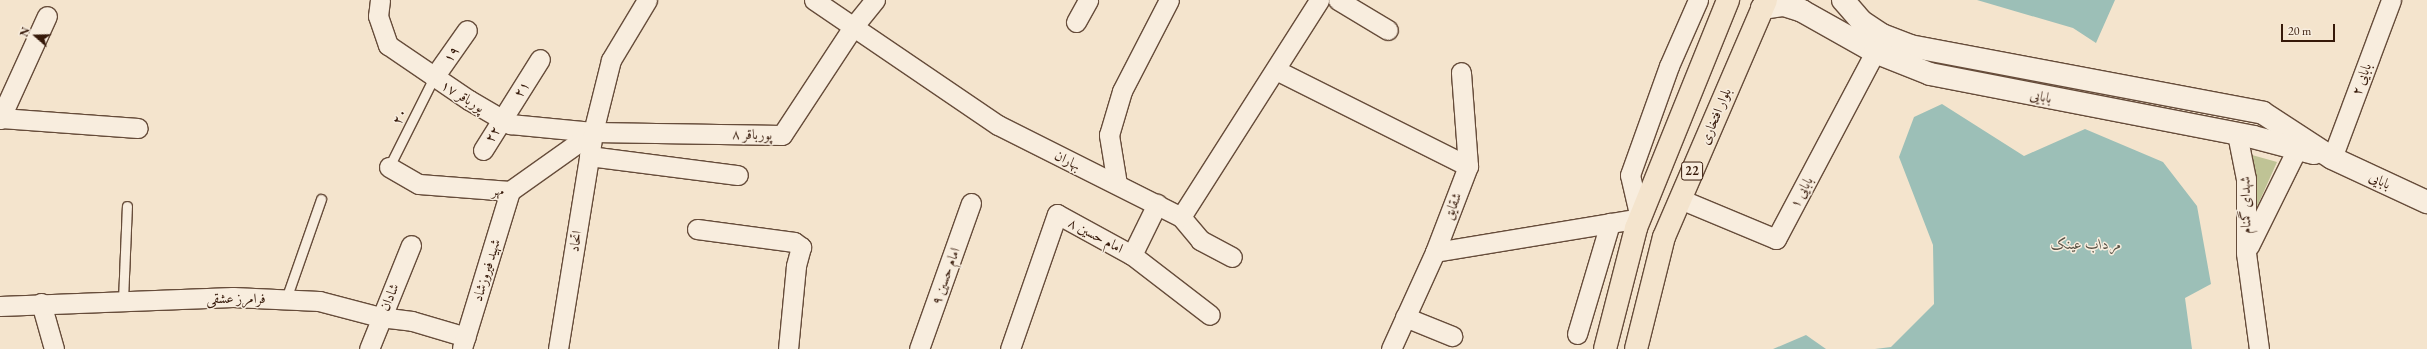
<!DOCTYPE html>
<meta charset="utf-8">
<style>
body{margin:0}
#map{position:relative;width:2427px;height:349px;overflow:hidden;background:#f4e4cd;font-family:"EB Garamond",Amiri,serif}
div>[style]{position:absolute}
.green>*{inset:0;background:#bfc395}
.water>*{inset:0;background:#9cbfb7}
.roads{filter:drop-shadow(1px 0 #664c3a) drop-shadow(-1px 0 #664c3a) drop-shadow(0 1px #664c3a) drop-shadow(0 -1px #664c3a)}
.lane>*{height:9px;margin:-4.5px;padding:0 4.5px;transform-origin:4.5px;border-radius:4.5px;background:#f8edde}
.street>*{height:19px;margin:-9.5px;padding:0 9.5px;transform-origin:9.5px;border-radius:9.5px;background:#f8edde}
.secondary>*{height:22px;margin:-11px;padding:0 11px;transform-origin:11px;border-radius:11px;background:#f8edde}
.highway>*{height:22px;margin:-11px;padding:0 11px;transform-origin:11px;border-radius:11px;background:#f4e4cd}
span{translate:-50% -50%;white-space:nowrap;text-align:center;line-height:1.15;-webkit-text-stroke:3px #f8edde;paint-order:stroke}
.shield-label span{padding:1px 3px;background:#f8edde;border:1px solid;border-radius:3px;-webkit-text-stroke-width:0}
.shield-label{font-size:13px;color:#361909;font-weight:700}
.street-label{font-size:14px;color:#361909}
.water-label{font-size:15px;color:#5a5346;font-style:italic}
.north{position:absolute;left:16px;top:16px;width:40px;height:40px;-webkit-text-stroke:3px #f8edde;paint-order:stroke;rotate:290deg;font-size:11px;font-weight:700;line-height:16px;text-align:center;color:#361909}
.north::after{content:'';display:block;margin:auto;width:14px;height:18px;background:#361909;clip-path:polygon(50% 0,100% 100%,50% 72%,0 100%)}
.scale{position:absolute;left:2281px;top:24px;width:54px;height:18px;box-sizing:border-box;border:2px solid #361909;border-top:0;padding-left:5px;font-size:12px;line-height:14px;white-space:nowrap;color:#361909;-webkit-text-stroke:3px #f8edde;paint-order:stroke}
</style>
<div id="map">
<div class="green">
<i style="clip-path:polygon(2252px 155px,2277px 162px,2252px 218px)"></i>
</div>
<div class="water">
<i style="clip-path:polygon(1977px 0,2115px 0,2096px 43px,2073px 28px)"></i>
<i style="clip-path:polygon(1942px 104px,2024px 156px,2085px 129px,2163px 162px,2197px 206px,2211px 284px,2185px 298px,2192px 349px,1875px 349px,1891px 347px,1934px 304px,1933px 245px,1899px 157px,1914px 117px)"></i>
<i style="clip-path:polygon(1806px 335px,1826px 349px,1773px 349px)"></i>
</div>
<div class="roads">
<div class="lane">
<i style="left:389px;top:167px;width:101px;rotate:-63.4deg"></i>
<i style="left:286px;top:299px;width:106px;rotate:-70.7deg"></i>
<i style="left:123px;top:300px;width:94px;rotate:-87.6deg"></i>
</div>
<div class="street">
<i style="left:380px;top:0;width:16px;rotate:97deg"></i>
<i style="left:378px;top:16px;width:31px;rotate:71deg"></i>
<i style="left:388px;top:45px;width:98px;rotate:34.2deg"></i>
<i style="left:469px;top:100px;width:48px;rotate:30.3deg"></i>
<i style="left:510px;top:124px;width:83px;rotate:5.5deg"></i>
<i style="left:593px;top:132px;width:189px;rotate:0.9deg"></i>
<i style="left:782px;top:135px;width:129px;rotate:-56.7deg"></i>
<i style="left:853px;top:27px;width:35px;rotate:-51deg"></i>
<i style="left:814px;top:0;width:222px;rotate:34.2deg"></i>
<i style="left:998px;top:125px;width:205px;rotate:26.7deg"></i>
<i style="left:1181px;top:217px;width:30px;rotate:50deg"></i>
<i style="left:1200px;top:240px;width:36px;rotate:28deg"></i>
<i style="left:1338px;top:0;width:58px;rotate:31deg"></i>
<i style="left:1076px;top:22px;width:25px;rotate:-61deg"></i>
<i style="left:1276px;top:70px;width:215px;rotate:26.6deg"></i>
<i style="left:434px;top:77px;width:57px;rotate:-54.9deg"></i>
<i style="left:1px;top:118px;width:137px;rotate:4.2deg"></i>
<i style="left:0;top:119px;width:113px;rotate:-65.5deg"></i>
<i style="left:2237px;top:134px;width:46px;rotate:78.7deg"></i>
<i style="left:2246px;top:179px;width:74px;rotate:90deg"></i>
<i style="left:2246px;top:253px;width:97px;rotate:82.3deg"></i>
<i style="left:483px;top:150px;width:107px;rotate:-57.9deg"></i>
<i style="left:589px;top:156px;width:150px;rotate:7.3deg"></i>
<i style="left:2332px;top:158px;width:169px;rotate:-69.5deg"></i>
<i style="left:389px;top:167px;width:34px;rotate:30deg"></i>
<i style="left:419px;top:184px;width:91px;rotate:4.4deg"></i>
<i style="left:510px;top:191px;width:102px;rotate:-35.4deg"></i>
<i style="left:1117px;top:184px;width:50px;rotate:-99.3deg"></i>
<i style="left:1109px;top:135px;width:46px;rotate:-73.5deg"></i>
<i style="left:1122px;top:91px;width:102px;rotate:-62.7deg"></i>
<i style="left:1680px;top:199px;width:104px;rotate:22.6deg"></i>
<i style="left:1776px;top:239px;width:212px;rotate:-62.1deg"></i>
<i style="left:1181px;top:217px;width:257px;rotate:-57.5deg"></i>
<i style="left:697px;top:229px;width:98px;rotate:7.6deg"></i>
<i style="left:794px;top:242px;width:9px;rotate:36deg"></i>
<i style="left:801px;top:247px;width:20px;rotate:105deg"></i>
<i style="left:796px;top:266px;width:83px;rotate:95.5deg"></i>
<i style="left:2249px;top:246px;width:108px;rotate:-63.7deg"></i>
<i style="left:1435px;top:252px;width:208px;rotate:-9.4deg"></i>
<i style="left:1640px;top:218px;width:44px;rotate:-103.1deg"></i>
<i style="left:1630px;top:175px;width:116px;rotate:-70.3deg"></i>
<i style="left:1669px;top:66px;width:72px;rotate:-66.3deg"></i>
<i style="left:1132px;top:255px;width:57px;rotate:-63.9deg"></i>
<i style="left:41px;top:303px;width:48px;rotate:74.2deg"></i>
<i style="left:0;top:306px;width:233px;rotate:-2.2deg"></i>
<i style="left:233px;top:297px;width:86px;rotate:2.7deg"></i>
<i style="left:319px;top:301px;width:63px;rotate:14.7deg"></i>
<i style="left:380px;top:317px;width:32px;rotate:7deg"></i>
<i style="left:412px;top:321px;width:56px;rotate:16.5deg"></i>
<i style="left:1405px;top:317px;width:51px;rotate:22deg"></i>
<i style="left:1577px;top:334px;width:116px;rotate:-73.4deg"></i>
<i style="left:462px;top:348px;width:164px;rotate:-73deg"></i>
<i style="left:369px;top:349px;width:112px;rotate:-68deg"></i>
<i style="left:558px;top:349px;width:220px;rotate:-80.8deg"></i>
<i style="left:593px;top:132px;width:74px;rotate:-76deg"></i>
<i style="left:611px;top:60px;width:70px;rotate:-59deg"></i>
<i style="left:919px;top:349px;width:155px;rotate:-70.4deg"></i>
<i style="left:1010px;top:349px;width:143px;rotate:-70.8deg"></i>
<i style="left:1057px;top:214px;width:85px;rotate:28.7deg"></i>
<i style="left:1132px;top:255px;width:98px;rotate:37.6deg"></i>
<i style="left:1391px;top:349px;width:107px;rotate:-65.6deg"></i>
<i style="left:1435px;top:252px;width:92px;rotate:-69deg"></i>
<i style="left:1468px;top:166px;width:94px;rotate:-94.3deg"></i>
</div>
<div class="secondary">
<i style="left:1843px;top:0;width:28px;rotate:49deg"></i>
<i style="left:1861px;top:21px;width:25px;rotate:34deg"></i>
<i style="left:1882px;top:35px;width:30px;rotate:21deg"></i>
<i style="left:1910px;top:46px;width:359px;rotate:10.7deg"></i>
<i style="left:2263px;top:113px;width:82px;rotate:33.1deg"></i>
<i style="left:2332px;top:158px;width:105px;rotate:24.9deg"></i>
<i style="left:1762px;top:8px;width:22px;rotate:-8deg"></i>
<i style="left:1784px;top:5px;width:19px;rotate:18deg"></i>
<i style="left:1802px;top:11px;width:84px;rotate:29.3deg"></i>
<i style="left:1875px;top:52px;width:59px;rotate:21.8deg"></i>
<i style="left:1930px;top:74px;width:329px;rotate:11deg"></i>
<i style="left:2253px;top:137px;width:63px;rotate:14.7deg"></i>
</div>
<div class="highway">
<i style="left:1605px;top:349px;width:125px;rotate:-75.6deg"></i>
<i style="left:1636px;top:228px;width:246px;rotate:-68deg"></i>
<i style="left:1636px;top:349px;width:115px;rotate:-76deg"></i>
<i style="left:1664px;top:237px;width:258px;rotate:-66.7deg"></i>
</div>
</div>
<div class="shield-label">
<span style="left:1692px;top:171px">22</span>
</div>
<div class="street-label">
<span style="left:451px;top:54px;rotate:-55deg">۱۹</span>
<span style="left:2361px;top:79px;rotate:-70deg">بابایی ۲</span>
<span style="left:521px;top:89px;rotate:-58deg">۲۱</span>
<span style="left:463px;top:96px;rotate:32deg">پورباقر ۱۷</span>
<span style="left:2041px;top:96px;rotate:11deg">بابایی</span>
<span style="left:399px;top:116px;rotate:-64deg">۲۰</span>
<span style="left:1715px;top:116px;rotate:-67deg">بلوار افتخاری</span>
<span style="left:492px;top:134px;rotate:-59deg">۲۲</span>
<span style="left:752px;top:134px;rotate:1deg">پورباقر ۸</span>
<span style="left:1068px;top:160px;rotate:27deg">بهاران</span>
<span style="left:2380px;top:180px;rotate:25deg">بابایی</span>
<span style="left:498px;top:190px;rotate:3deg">مهر</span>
<span style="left:1801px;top:192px;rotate:-62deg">بابایی ۱</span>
<span style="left:2245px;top:205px;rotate:-91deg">شهدای گمنام</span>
<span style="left:1452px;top:206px;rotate:-69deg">شقایق</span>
<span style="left:1096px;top:235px;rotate:28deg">امام حسین ۸</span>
<span style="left:575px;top:241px;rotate:-81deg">اتحاد</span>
<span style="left:486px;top:270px;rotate:-73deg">شهید فیروزشاد</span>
<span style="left:945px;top:276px;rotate:-70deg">امام حسین ۹</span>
<span style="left:389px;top:297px;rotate:-67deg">شادان</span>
<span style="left:236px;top:298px">فرامرز عشقی</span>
</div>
<div class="water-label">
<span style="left:2086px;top:244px">مرداب عینک</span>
</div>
<div class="north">N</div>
<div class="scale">20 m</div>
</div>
